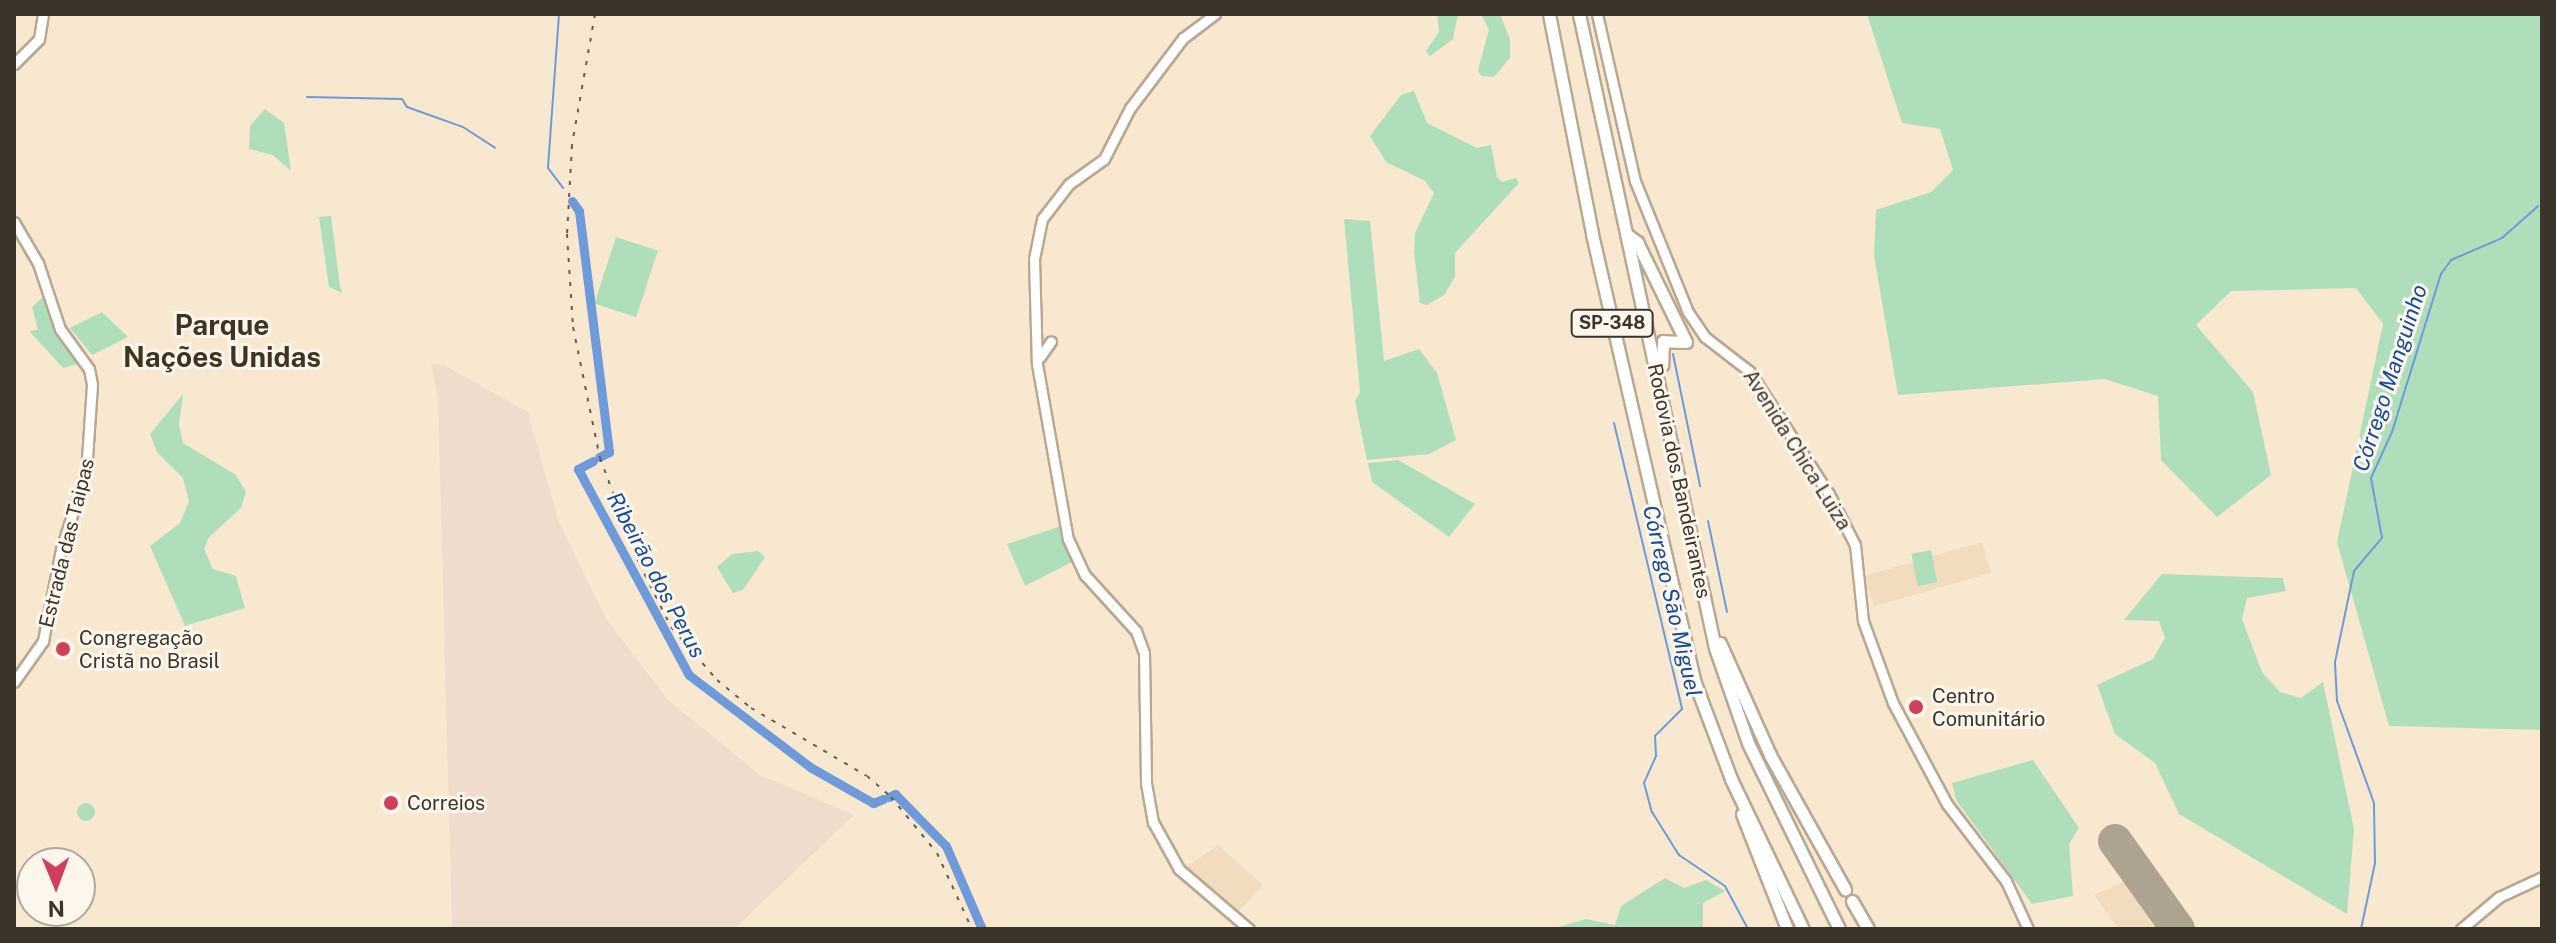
<!DOCTYPE html>
<meta charset="utf-8">
<style>
body{margin:0}
#map{position:relative;width:2556px;height:943px;overflow:hidden;background:#f8e8d0;font-family:"Public Sans",sans-serif}
div>[style]{position:absolute}
.built>*{inset:0;background:#f1dcbe;transform-origin:0 0}
.industrial>*{inset:0;background:#f0dccd}
.green>*{inset:0;background:#afdfba;transform-origin:0 0}
.round{border-radius:50%}
.stream>*{height:2px;margin:-1px;padding:0 1px;transform-origin:1px;border-radius:1px;background:#6f9ada}
.river>*{height:9px;margin:-4.5px;padding:0 4.5px;transform-origin:4.5px;border-radius:4.5px;background:#6f9ada}
.runway>*{height:34px;margin:-17px;padding:0 17px;transform-origin:17px;border-radius:17px;background:#aea290}
.roads{filter:drop-shadow(2px 0 #b8a892) drop-shadow(-2px 0 #b8a892) drop-shadow(0 2px #b8a892) drop-shadow(0 -2px #b8a892)}
.secondary>*{height:9px;margin:-4.5px;padding:0 4.5px;transform-origin:4.5px;border-radius:4.5px;background:#fff}
.motorway>*{height:11px;margin:-5.5px;padding:0 5.5px;transform-origin:5.5px;border-radius:5.5px;background:#fff}
.rail>*{height:2px;margin-top:-1px;transform-origin:0;background:repeating-linear-gradient(90deg,#655d50 0 4px,transparent 0 12px)}
.dots>*{width:22px;height:22px;translate:-50% -50%;box-sizing:border-box;border:4px solid #fdf6ed;border-radius:50%}
span{translate:-50% -50%;white-space:nowrap;text-align:center;line-height:1.15;-webkit-text-stroke:6px #fdf6ed;paint-order:stroke}
.shield-label span{padding:2px 6px;background:#fdf6ed;border:2px solid;border-radius:6px;-webkit-text-stroke-width:0}
.shield-label{font-size:18px;color:#3a342b;font-weight:700}
.street-label{font-size:20px;color:#3a342b}
.poi-label{font-size:20px;color:#3a342b}
.left{translate:0 -50%;text-align:left}
.water-label{font-size:22px;color:#154b97;font-style:italic}
.district-label{font-size:28px;color:#403420;font-weight:700}
.frame{position:absolute;inset:0;border:16px solid #3a342b;pointer-events:none}
.north{position:absolute;left:16px;top:847px;width:80px;height:80px;box-sizing:border-box;background:#fdf6ed;border:2px solid #afa89f;border-radius:50%;rotate:179deg;font-size:22px;font-weight:700;line-height:32px;text-align:center;color:#3a342b}
.north::after{content:'';display:block;margin:auto;width:28px;height:36px;background:#d0405a;clip-path:polygon(50% 0,100% 100%,50% 72%,0 100%)}
</style>
<div id="map">
<div class="built">
<i style="left:1982px;top:542px;width:32px;height:122px;rotate:74deg"></i>
<i style="clip-path:polygon(2120px 836px,2164px 895px,2188px 929px,2119px 929px,2094px 895px,2132px 878px,2109px 845px)"></i>
<i style="clip-path:polygon(1218px 845px,1263px 885px,1236px 914px,1185px 868px)"></i>
</div>
<div class="industrial">
<i style="clip-path:polygon(431px 363px,444px 365px,528px 412px,558px 520px,606px 619px,668px 700px,760px 775px,854px 815px,734px 929px,452px 929px,438px 398px)"></i>
</div>
<div class="green">
<i style="clip-path:polygon(1437px 14px,1458px 14px,1453px 39px,1430px 56px,1426px 51px,1439px 32px)"></i>
<i style="clip-path:polygon(1481px 14px,1500px 14px,1510px 39px,1510px 58px,1494px 77px,1481px 76px,1478px 70px,1489px 30px)"></i>
<i style="clip-path:polygon(1867px 14px,2542px 14px,2542px 730px,2389px 726px,2337px 542px,2383px 324px,2356px 288px,2231px 291px,2196px 325px,2253px 392px,2271px 475px,2217px 517px,2161px 460px,2158px 396px,2105px 379px,1898px 395px,1874px 256px,1876px 210px,1931px 192px,1953px 170px,1940px 129px,1902px 123px)"></i>
<i style="clip-path:polygon(1414px 91px,1427px 123px,1477px 148px,1491px 145px,1497px 177px,1502px 182px,1516px 178px,1519px 183px,1455px 253px,1455px 277px,1444px 295px,1427px 305px,1420px 303px,1414px 252px,1415px 233px,1434px 193px,1425px 181px,1386px 162px,1370px 136px,1401px 95px)"></i>
<i style="clip-path:polygon(265px 109px,284px 123px,291px 171px,273px 155px,249px 149px,250px 126px)"></i>
<i style="clip-path:polygon(331px 216px,340px 286px,342px 293px,329px 287px,319px 217px)"></i>
<i style="clip-path:polygon(1344px 219px,1370px 221px,1384px 361px,1419px 349px,1437px 373px,1456px 440px,1429px 454px,1367px 460px,1355px 401px,1360px 392px)"></i>
<i style="left:616px;top:237px;width:44px;height:70px;rotate:18deg"></i>
<i style="clip-path:polygon(44px 296px,56px 333px,81px 363px,63px 368px,29px 331px,38px 330px,32px 307px)"></i>
<i style="clip-path:polygon(102px 312px,128px 337px,92px 355px,70px 328px)"></i>
<i style="clip-path:polygon(183px 394px,179px 425px,183px 443px,236px 475px,246px 492px,241px 508px,209px 537px,204px 549px,213px 569px,236px 576px,245px 608px,185px 626px,150px 546px,180px 523px,189px 502px,183px 478px,157px 452px,150px 434px)"></i>
<i style="clip-path:polygon(1398px 460px,1475px 504px,1449px 537px,1372px 482px,1368px 463px)"></i>
<i style="clip-path:polygon(1061px 526px,1074px 561px,1025px 586px,1007px 544px)"></i>
<i style="left:1931px;top:550px;width:33px;height:20px;rotate:79deg"></i>
<i style="clip-path:polygon(758px 551px,765px 557px,743px 590px,733px 593px,717px 567px,732px 554px)"></i>
<i style="clip-path:polygon(2162px 574px,2283px 578px,2286px 591px,2247px 598px,2242px 619px,2262px 672px,2280px 692px,2301px 698px,2323px 682px,2354px 829px,2347px 914px,2179px 814px,2155px 763px,2115px 734px,2097px 685px,2153px 659px,2165px 638px,2159px 621px,2124px 620px)"></i>
<i style="clip-path:polygon(2033px 760px,2079px 828px,2069px 844px,2073px 896px,2032px 904px,1956px 800px,1952px 783px)"></i>
<i class="round" style="left:77px;top:803px;width:18px;height:18px"></i>
<i style="clip-path:polygon(1665px 878px,1684px 888px,1706px 880px,1725px 891px,1703px 903px,1703px 929px,1552px 929px,1586px 919px,1615px 925px,1621px 906px)"></i>
</div>
<div class="stream">
<i style="left:559px;top:14px;width:154px;rotate:94.1deg"></i>
<i style="left:548px;top:168px;width:25px;rotate:53deg"></i>
<i style="left:307px;top:97px;width:95px;rotate:1.2deg"></i>
<i style="left:402px;top:99px;width:9px;rotate:58deg"></i>
<i style="left:407px;top:107px;width:59px;rotate:19.7deg"></i>
<i style="left:463px;top:127px;width:38px;rotate:33deg"></i>
<i style="left:1673px;top:354px;width:135px;rotate:78.4deg"></i>
<i style="left:1614px;top:423px;width:294px;rotate:76.6deg"></i>
<i style="left:1682px;top:709px;width:38px;rotate:135deg"></i>
<i style="left:1655px;top:736px;width:20px;rotate:87deg"></i>
<i style="left:1656px;top:756px;width:30px;rotate:114deg"></i>
<i style="left:1644px;top:783px;width:30px;rotate:75deg"></i>
<i style="left:1652px;top:812px;width:51px;rotate:57.9deg"></i>
<i style="left:1679px;top:855px;width:55px;rotate:34deg"></i>
<i style="left:1725px;top:886px;width:49px;rotate:61.9deg"></i>
<i style="left:1708px;top:521px;width:93px;rotate:78.2deg"></i>
<i style="left:2361px;top:929px;width:67px;rotate:-78deg"></i>
<i style="left:2375px;top:863px;width:60px;rotate:-91deg"></i>
<i style="left:2374px;top:803px;width:109px;rotate:-109.9deg"></i>
<i style="left:2337px;top:701px;width:39px;rotate:-93deg"></i>
<i style="left:2335px;top:662px;width:93px;rotate:-78.2deg"></i>
<i style="left:2354px;top:571px;width:43px;rotate:-49.7deg"></i>
<i style="left:2382px;top:538px;width:61px;rotate:-100.4deg"></i>
<i style="left:2371px;top:478px;width:51px;rotate:-65.5deg"></i>
<i style="left:2392px;top:432px;width:165px;rotate:-72.8deg"></i>
<i style="left:2441px;top:274px;width:17px;rotate:-54deg"></i>
<i style="left:2451px;top:260px;width:56px;rotate:-23.3deg"></i>
<i style="left:2502px;top:238px;width:48px;rotate:-41.6deg"></i>
</div>
<div class="river">
<i style="left:572px;top:201px;width:12px;rotate:55deg"></i>
<i style="left:579px;top:211px;width:243px;rotate:82.9deg"></i>
<i style="left:609px;top:452px;width:11px;rotate:153deg"></i>
<i style="left:593px;top:461px;width:17px;rotate:152deg"></i>
<i style="left:578px;top:469px;width:234px;rotate:61.7deg"></i>
<i style="left:689px;top:675px;width:152px;rotate:37.2deg"></i>
<i style="left:810px;top:767px;width:73px;rotate:29.7deg"></i>
<i style="left:873px;top:803px;width:11px;rotate:-22deg"></i>
<i style="left:889px;top:797px;width:7px;rotate:-27deg"></i>
<i style="left:895px;top:794px;width:73px;rotate:45.6deg"></i>
<i style="left:946px;top:846px;width:90px;rotate:66.6deg"></i>
</div>
<div class="runway">
<i style="left:2115px;top:841px;width:108px;rotate:54.4deg"></i>
</div>
<div class="roads">
<div class="secondary">
<i style="left:1215px;top:14px;width:40px;rotate:143deg"></i>
<i style="left:1183px;top:38px;width:88px;rotate:127.1deg"></i>
<i style="left:1130px;top:108px;width:57px;rotate:117deg"></i>
<i style="left:1104px;top:159px;width:43px;rotate:144.5deg"></i>
<i style="left:1069px;top:184px;width:44px;rotate:127.6deg"></i>
<i style="left:1042px;top:219px;width:41px;rotate:101.3deg"></i>
<i style="left:1034px;top:259px;width:105px;rotate:88.4deg"></i>
<i style="left:1037px;top:364px;width:178px;rotate:80deg"></i>
<i style="left:1068px;top:539px;width:40px;rotate:65deg"></i>
<i style="left:1085px;top:575px;width:76px;rotate:47.7deg"></i>
<i style="left:1136px;top:631px;width:23px;rotate:70deg"></i>
<i style="left:1144px;top:653px;width:130px;rotate:89.1deg"></i>
<i style="left:1146px;top:783px;width:40px;rotate:80deg"></i>
<i style="left:1153px;top:822px;width:54px;rotate:61deg"></i>
<i style="left:1179px;top:869px;width:92px;rotate:40.6deg"></i>
<i style="left:1597px;top:14px;width:171px;rotate:77.2deg"></i>
<i style="left:1635px;top:181px;width:141px;rotate:68deg"></i>
<i style="left:1688px;top:312px;width:30px;rotate:56deg"></i>
<i style="left:1705px;top:337px;width:56px;rotate:37.7deg"></i>
<i style="left:1749px;top:371px;width:147px;rotate:57deg"></i>
<i style="left:1829px;top:494px;width:57px;rotate:63deg"></i>
<i style="left:1855px;top:545px;width:76px;rotate:84deg"></i>
<i style="left:1863px;top:621px;width:87px;rotate:69.9deg"></i>
<i style="left:1893px;top:703px;width:115px;rotate:61.9deg"></i>
<i style="left:1947px;top:804px;width:97px;rotate:52.5deg"></i>
<i style="left:2006px;top:881px;width:53px;rotate:65.4deg"></i>
<i style="left:14px;top:64px;width:35px;rotate:-45deg"></i>
<i style="left:39px;top:39px;width:25px;rotate:-81deg"></i>
<i style="left:14px;top:222px;width:48px;rotate:59.7deg"></i>
<i style="left:38px;top:263px;width:70px;rotate:71.6deg"></i>
<i style="left:60px;top:329px;width:49px;rotate:54.1deg"></i>
<i style="left:89px;top:369px;width:16px;rotate:79deg"></i>
<i style="left:92px;top:385px;width:87px;rotate:93.9deg"></i>
<i style="left:86px;top:472px;width:81px;rotate:108deg"></i>
<i style="left:61px;top:549px;width:94px;rotate:101.1deg"></i>
<i style="left:43px;top:641px;width:50px;rotate:125.3deg"></i>
<i style="left:1040px;top:357px;width:19px;rotate:-55deg"></i>
<i style="left:2461px;top:929px;width:50px;rotate:-40.1deg"></i>
<i style="left:2499px;top:897px;width:47px;rotate:-24.9deg"></i>
</div>
<div class="motorway">
<i style="left:1549px;top:14px;width:224px;rotate:78.9deg"></i>
<i style="left:1592px;top:234px;width:461px;rotate:77.1deg"></i>
<i style="left:1695px;top:683px;width:103px;rotate:69.4deg"></i>
<i style="left:1731px;top:779px;width:166px;rotate:64.4deg"></i>
<i style="left:1579px;top:14px;width:648px;rotate:77.89deg"></i>
<i style="left:1715px;top:648px;width:101px;rotate:70.8deg"></i>
<i style="left:1748px;top:743px;width:207px;rotate:63.9deg"></i>
<i style="left:1626px;top:234px;width:14px;rotate:36deg"></i>
<i style="left:1637px;top:242px;width:111px;rotate:63.9deg"></i>
<i style="left:1686px;top:342px;width:23px;rotate:-178deg"></i>
<i style="left:1663px;top:341px;width:24px;rotate:92deg"></i>
<i style="left:1720px;top:643px;width:123px;rotate:65.9deg"></i>
<i style="left:1770px;top:755px;width:154px;rotate:60.8deg"></i>
<i style="left:1742px;top:814px;width:123px;rotate:68.6deg"></i>
<i style="left:1852px;top:901px;width:32px;rotate:60deg"></i>
</div>
</div>
<div class="rail">
<i style="left:595px;top:14px;width:133px;rotate:100deg"></i>
<i style="left:572px;top:145px;width:89px;rotate:93.2deg"></i>
<i style="left:567px;top:234px;width:93px;rotate:86.3deg"></i>
<i style="left:573px;top:327px;width:134px;rotate:78.4deg"></i>
<i style="left:600px;top:458px;width:112px;rotate:69.6deg"></i>
<i style="left:639px;top:563px;width:72px;rotate:63.4deg"></i>
<i style="left:671px;top:627px;width:70px;rotate:49deg"></i>
<i style="left:717px;top:680px;width:44px;rotate:39.5deg"></i>
<i style="left:751px;top:708px;width:134px;rotate:30.4deg"></i>
<i style="left:867px;top:776px;width:32px;rotate:41deg"></i>
<i style="left:891px;top:797px;width:72px;rotate:50.6deg"></i>
<i style="left:937px;top:853px;width:84px;rotate:65.3deg"></i>
</div>
<div class="dots">
<i style="left:63px;top:649px;background:#d0405a"></i>
<i style="left:1916px;top:707px;background:#d0405a"></i>
<i style="left:391px;top:803px;background:#d0405a"></i>
</div>
<div class="shield-label">
<span style="left:1612px;top:323px">SP-348</span>
</div>
<div class="street-label">
<span style="left:1797px;top:450px;rotate:58deg">Avenida Chica Luiza</span>
<span style="left:1679px;top:481px;rotate:78deg">Rodovia dos Bandeirantes</span>
<span style="left:67px;top:543px;rotate:-76deg">Estrada das Taipas</span>
</div>
<div class="poi-label">
<span class="left" style="left:79px;top:650px">Congregação<br>Cristã no Brasil</span>
<span class="left" style="left:1932px;top:708px">Centro<br>Comunitário</span>
<span class="left" style="left:407px;top:803px">Correios</span>
</div>
<div class="water-label">
<span style="left:2390px;top:378px;rotate:-72deg">Córrego Manguinho</span>
<span style="left:656px;top:575px;rotate:62deg">Ribeirão dos Perus</span>
<span style="left:1672px;top:601px;rotate:77deg">Córrego São Miguel</span>
</div>
<div class="district-label">
<span style="left:222px;top:341px">Parque<br>Nações Unidas</span>
</div>
<div class="frame"></div>
<div class="north">N</div>
</div>
